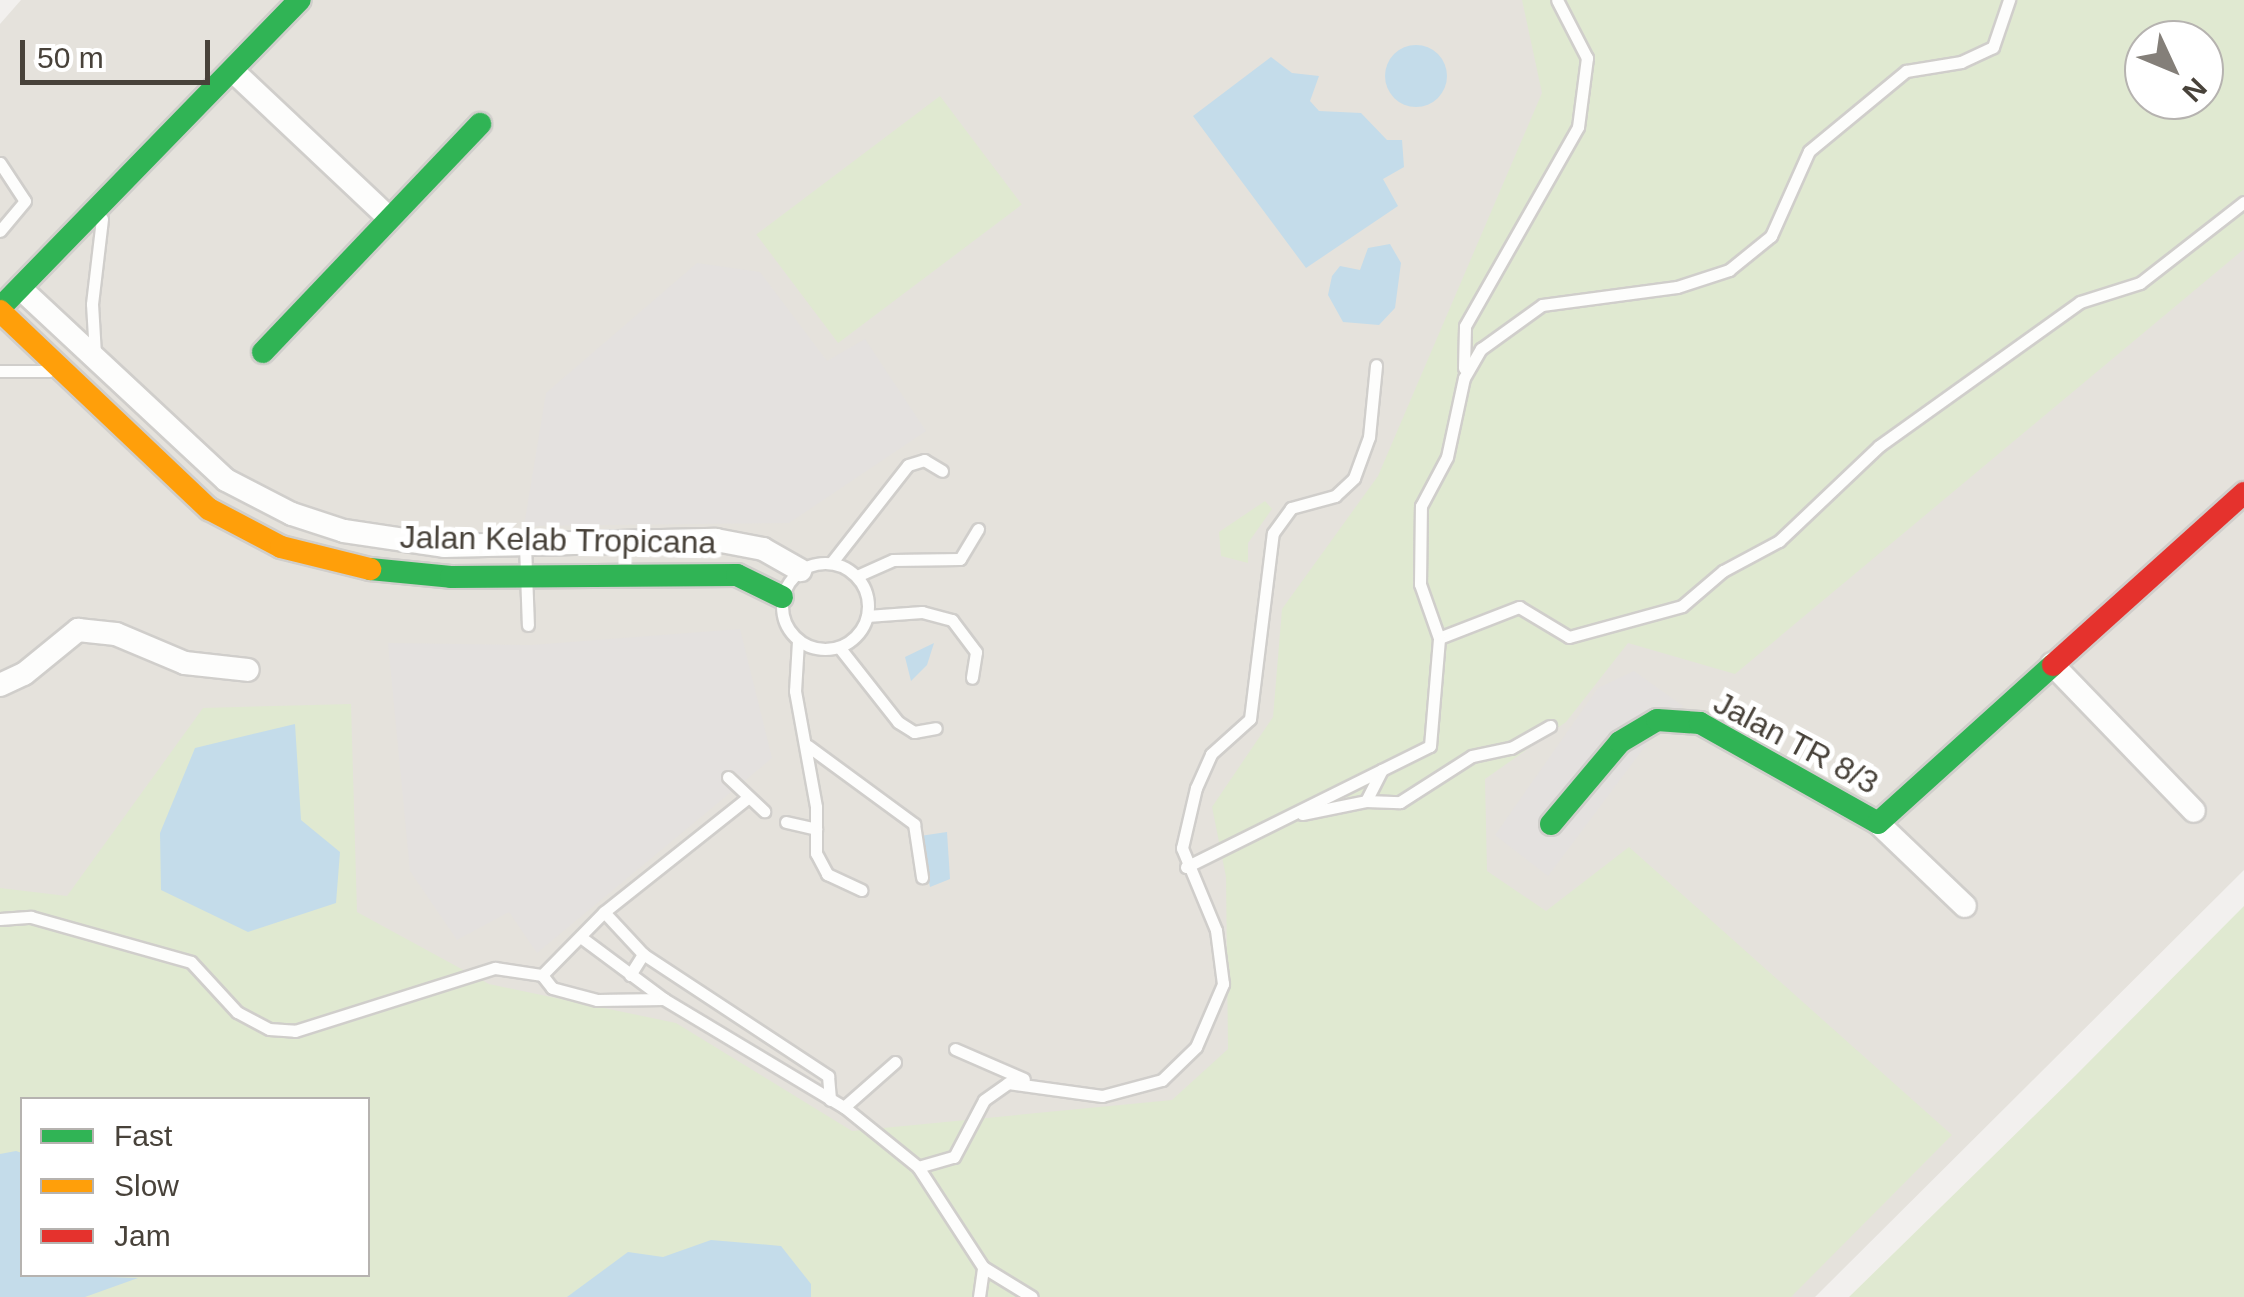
<!DOCTYPE html>
<style>
body{margin:0}
#map{position:relative;width:2244px;height:1297px;overflow:hidden;background:#f2f0ee;font-family:Arial,sans-serif}
div>[style]{position:absolute}
.residential>*{inset:0;background:#e5e2dc}
.green>*{inset:0;background:#e0e9d1;transform-origin:0 0}
.parking>*{inset:0;background:#e4e1df}
.water>*{inset:0;background:#c4dcea}
.round{border-radius:50%}
.roads{filter:drop-shadow(2px 0 #d0cecb) drop-shadow(-2px 0 #d0cecb) drop-shadow(0 2px #d0cecb) drop-shadow(0 -2px #d0cecb)}
.lane>*{height:11px;margin:-5.5px;padding:0 5.5px;transform-origin:5.5px;border-radius:5.5px;background:#fdfdfc}
.lane>.ring{margin:-5.5px;padding:0;box-sizing:content-box;background:none;border:11px solid #fdfdfc;border-radius:50%}
.street>*{height:22px;margin:-11px;padding:0 11px;transform-origin:11px;border-radius:11px;background:#fdfdfc}
.fast>*{height:22px;margin:-11px;padding:0 11px;transform-origin:11px;border-radius:11px;background:#30b455}
.slow>*{height:22px;margin:-11px;padding:0 11px;transform-origin:11px;border-radius:11px;background:#ff9f0a}
.jam>*{height:22px;margin:-11px;padding:0 11px;transform-origin:11px;border-radius:11px;background:#e5322d}
span{translate:-50% -50%;white-space:nowrap;text-align:center;line-height:1.15;-webkit-text-stroke:10px #fff;paint-order:stroke}
.street-label{font-size:32px;color:#48423a}
.legend{position:absolute;left:20px;top:1097px;width:350px;height:180px;box-sizing:border-box;background:#fff;border:2px solid #b6b3b0;margin:0;padding:12px 18px;list-style:none;font-size:30px;color:#48423a}
.legend li{display:flex;align-items:center;gap:20px;height:50px}
.legend b{width:50px;border:2px solid #b6b3b0}
.north{position:absolute;left:2124px;top:20px;width:100px;height:100px;box-sizing:border-box;background:#fff;border:2px solid #b6b3b0;border-radius:50%;rotate:134deg;font-size:28px;font-weight:700;line-height:40px;text-align:center;color:#48423a}
.north::after{content:'';display:block;margin:auto;width:35px;height:45px;background:#847f79;clip-path:polygon(50% 0,100% 100%,50% 72%,0 100%)}
.scale{position:absolute;left:20px;top:40px;width:190px;height:45px;box-sizing:border-box;border:5px solid #48423a;border-top:0;padding-left:12px;font-size:30px;line-height:35px;white-space:nowrap;color:#48423a;-webkit-text-stroke:8px #fff;paint-order:stroke}
</style>
<div id="map">
<div class="residential">
<i style="clip-path:polygon(evenodd,21px 0,2244px 0,2244px 870px,1815px 1297px,0 1297px,0 24px,21px 0,2144px 40px,2204px 40px,2204px 100px,2144px 100px,2144px 40px,21px 0,22px 1100px,368px 1100px,368px 1274px,22px 1274px,22px 1100px)"></i>
</div>
<div class="green">
<i style="clip-path:polygon(evenodd,1522px 0,2244px 0,2244px 249px,1735px 674px,1628px 643px,1566px 722px,1485px 779px,1487px 871px,1546px 911px,1629px 847px,1952px 1135px,1791px 1297px,0 1297px,0 888px,67px 896px,203px 708px,351px 704px,357px 912px,489px 984px,676px 1023px,852px 1131px,1172px 1100px,1228px 1049px,1226px 877px,1212px 807px,1273px 717px,1282px 609px,1378px 476px,1542px 93px,1522px 0,2144px 40px,2204px 40px,2204px 100px,2144px 100px,2144px 40px,1522px 0,22px 1100px,368px 1100px,368px 1274px,22px 1274px,22px 1100px)"></i>
<i style="left:940px;top:96px;width:136px;height:230px;rotate:53deg"></i>
<i style="clip-path:polygon(1265px 501px,1272px 509px,1248px 543px,1248px 563px,1221px 556px,1219px 532px)"></i>
<i style="clip-path:polygon(2244px 906px,2244px 1297px,1849px 1297px,2076px 1075px)"></i>
</div>
<div class="parking">
<i style="clip-path:polygon(697px 263px,760px 272px,827px 361px,865px 339px,926px 431px,789px 523px,524px 526px,546px 393px)"></i>
<i style="clip-path:polygon(740px 629px,772px 758px,537px 953px,509px 912px,457px 940px,410px 871px,388px 643px,532px 645px)"></i>
<i style="clip-path:polygon(1634px 671px,1683px 706px,1658px 729px,1548px 876px,1495px 835px,1598px 688px)"></i>
</div>
<div class="water">
<i class="round" style="left:1385px;top:45px;width:62px;height:62px"></i>
<i style="clip-path:polygon(1271px 57px,1292px 73px,1319px 76px,1310px 101px,1319px 111px,1361px 113px,1387px 140px,1402px 140px,1404px 167px,1383px 179px,1398px 206px,1306px 268px,1193px 116px)"></i>
<i style="clip-path:polygon(1390px 244px,1401px 263px,1395px 308px,1379px 325px,1343px 322px,1328px 295px,1332px 276px,1340px 266px,1360px 270px,1368px 248px)"></i>
<i style="clip-path:polygon(934px 643px,927px 665px,911px 681px,905px 657px)"></i>
<i style="clip-path:polygon(295px 724px,301px 820px,340px 852px,336px 903px,248px 932px,161px 890px,160px 833px,195px 748px)"></i>
<i style="clip-path:polygon(947px 832px,950px 879px,930px 887px,920px 836px)"></i>
<i style="clip-path:polygon(16px 1151px,22px 1153px,22px 1274px,138px 1278px,85px 1297px,0 1297px,0 1154px)"></i>
<i style="clip-path:polygon(711px 1240px,781px 1246px,811px 1284px,811px 1297px,567px 1297px,628px 1252px,663px 1257px)"></i>
</div>
<div class="roads">
<div class="lane">
<i style="left:0;top:163px;width:45px;rotate:56.7deg"></i>
<i style="left:25px;top:201px;width:39px;rotate:130deg"></i>
<i style="left:95px;top:354px;width:50px;rotate:-93.4deg"></i>
<i style="left:92px;top:304px;width:86px;rotate:-83.3deg"></i>
<i style="left:1464px;top:368px;width:42px;rotate:-88.6deg"></i>
<i style="left:1465px;top:326px;width:229px;rotate:-60.4deg"></i>
<i style="left:1578px;top:127px;width:70px;rotate:-82.6deg"></i>
<i style="left:1587px;top:58px;width:65px;rotate:-117.3deg"></i>
<i style="left:0;top:371px;width:49px"></i>
<i style="left:525px;top:545px;width:80px;rotate:87.9deg"></i>
<i style="left:832px;top:562px;width:123px;rotate:-51.9deg"></i>
<i style="left:908px;top:465px;width:17px;rotate:-17deg"></i>
<i style="left:924px;top:460px;width:21px;rotate:31deg"></i>
<i class="ring" style="left:782px;top:563px;width:75px;height:75px"></i>
<i style="left:857px;top:576px;width:39px;rotate:-24deg"></i>
<i style="left:893px;top:560px;width:67px;rotate:-0.9deg"></i>
<i style="left:960px;top:559px;width:35px;rotate:-59deg"></i>
<i style="left:867px;top:616px;width:55px;rotate:-4.2deg"></i>
<i style="left:922px;top:612px;width:31px;rotate:15deg"></i>
<i style="left:952px;top:620px;width:40px;rotate:53deg"></i>
<i style="left:976px;top:652px;width:26px;rotate:99deg"></i>
<i style="left:1439px;top:638px;width:86px;rotate:-21.2deg"></i>
<i style="left:1519px;top:607px;width:58px;rotate:31deg"></i>
<i style="left:1569px;top:637px;width:117px;rotate:-15.3deg"></i>
<i style="left:1682px;top:606px;width:54px;rotate:-40.5deg"></i>
<i style="left:1723px;top:571px;width:64px;rotate:-28.2deg"></i>
<i style="left:1779px;top:541px;width:138px;rotate:-43.5deg"></i>
<i style="left:1879px;top:446px;width:247px;rotate:-35.6deg"></i>
<i style="left:2080px;top:302px;width:63px;rotate:-17.6deg"></i>
<i style="left:2140px;top:283px;width:132px;rotate:-37.9deg"></i>
<i style="left:798px;top:641px;width:50px;rotate:93.4deg"></i>
<i style="left:795px;top:691px;width:118px;rotate:79.7deg"></i>
<i style="left:816px;top:807px;width:46px;rotate:90deg"></i>
<i style="left:816px;top:853px;width:24px;rotate:62deg"></i>
<i style="left:827px;top:874px;width:38px;rotate:25deg"></i>
<i style="left:839px;top:647px;width:95px;rotate:51.8deg"></i>
<i style="left:898px;top:722px;width:19px;rotate:32deg"></i>
<i style="left:914px;top:732px;width:22px;rotate:-10deg"></i>
<i style="left:808px;top:746px;width:132px;rotate:36.3deg"></i>
<i style="left:914px;top:824px;width:54px;rotate:81.4deg"></i>
<i style="left:728px;top:777px;width:50px;rotate:43.4deg"></i>
<i style="left:1366px;top:801px;width:34px;rotate:2deg"></i>
<i style="left:1400px;top:802px;width:85px;rotate:-32.6deg"></i>
<i style="left:1472px;top:756px;width:40px;rotate:-12deg"></i>
<i style="left:1511px;top:748px;width:45px;rotate:-29.4deg"></i>
<i style="left:1302px;top:814px;width:65px;rotate:-11.5deg"></i>
<i style="left:1366px;top:801px;width:35px;rotate:-63deg"></i>
<i style="left:786px;top:822px;width:31px;rotate:13deg"></i>
<i style="left:1186px;top:867px;width:272px;rotate:-26.4deg"></i>
<i style="left:1430px;top:746px;width:108px;rotate:-85.2deg"></i>
<i style="left:1439px;top:638px;width:57px;rotate:-109.4deg"></i>
<i style="left:1420px;top:584px;width:78px;rotate:-89.3deg"></i>
<i style="left:1421px;top:506px;width:55px;rotate:-62deg"></i>
<i style="left:1447px;top:457px;width:81px;rotate:-77.9deg"></i>
<i style="left:1464px;top:378px;width:34px;rotate:-60deg"></i>
<i style="left:1481px;top:349px;width:75px;rotate:-35.8deg"></i>
<i style="left:1542px;top:305px;width:136px;rotate:-7.6deg"></i>
<i style="left:1677px;top:287px;width:55px;rotate:-18.1deg"></i>
<i style="left:1729px;top:270px;width:54px;rotate:-39deg"></i>
<i style="left:1771px;top:236px;width:93px;rotate:-65.9deg"></i>
<i style="left:1809px;top:151px;width:126px;rotate:-39.5deg"></i>
<i style="left:1906px;top:71px;width:56px;rotate:-9.3deg"></i>
<i style="left:1961px;top:62px;width:35px;rotate:-25deg"></i>
<i style="left:1993px;top:47px;width:50px;rotate:-71.2deg"></i>
<i style="left:604px;top:912px;width:57px;rotate:47.1deg"></i>
<i style="left:0;top:919px;width:31px;rotate:-4deg"></i>
<i style="left:31px;top:917px;width:166px;rotate:15.7deg"></i>
<i style="left:191px;top:962px;width:68px;rotate:47.4deg"></i>
<i style="left:237px;top:1012px;width:36px;rotate:28deg"></i>
<i style="left:269px;top:1029px;width:26px;rotate:4deg"></i>
<i style="left:295px;top:1031px;width:210px;rotate:-17.5deg"></i>
<i style="left:495px;top:968px;width:48px;rotate:8.5deg"></i>
<i style="left:542px;top:975px;width:16px;rotate:52deg"></i>
<i style="left:552px;top:988px;width:47px;rotate:14.9deg"></i>
<i style="left:597px;top:1000px;width:67px;rotate:-0.9deg"></i>
<i style="left:582px;top:938px;width:102px;rotate:36.6deg"></i>
<i style="left:664px;top:999px;width:210px;rotate:31deg"></i>
<i style="left:844px;top:1107px;width:95px;rotate:39deg"></i>
<i style="left:918px;top:1167px;width:37px;rotate:-16deg"></i>
<i style="left:954px;top:1157px;width:64px;rotate:-62.2deg"></i>
<i style="left:984px;top:1100px;width:29px;rotate:-35deg"></i>
<i style="left:1008px;top:1083px;width:95px;rotate:7.9deg"></i>
<i style="left:1102px;top:1096px;width:62px;rotate:-14.9deg"></i>
<i style="left:1162px;top:1080px;width:47px;rotate:-44.1deg"></i>
<i style="left:1196px;top:1047px;width:69px;rotate:-66.8deg"></i>
<i style="left:1223px;top:984px;width:54px;rotate:-97.4deg"></i>
<i style="left:1216px;top:930px;width:89px;rotate:-112.5deg"></i>
<i style="left:1182px;top:848px;width:62px;rotate:-76.9deg"></i>
<i style="left:1196px;top:788px;width:37px;rotate:-66deg"></i>
<i style="left:1211px;top:754px;width:52px;rotate:-41.9deg"></i>
<i style="left:1250px;top:719px;width:187px;rotate:-83deg"></i>
<i style="left:1273px;top:533px;width:31px;rotate:-54deg"></i>
<i style="left:1291px;top:508px;width:46px;rotate:-15.3deg"></i>
<i style="left:1335px;top:496px;width:26px;rotate:-43deg"></i>
<i style="left:1354px;top:478px;width:44px;rotate:-69.9deg"></i>
<i style="left:1369px;top:437px;width:72px;rotate:-84.4deg"></i>
<i style="left:542px;top:975px;width:88px;rotate:-45.5deg"></i>
<i style="left:604px;top:912px;width:181px;rotate:-38.5deg"></i>
<i style="left:630px;top:975px;width:25px;rotate:-58deg"></i>
<i style="left:643px;top:954px;width:222px;rotate:33.4deg"></i>
<i style="left:828px;top:1076px;width:24px;rotate:85deg"></i>
<i style="left:955px;top:1049px;width:75px;rotate:23.5deg"></i>
<i style="left:844px;top:1107px;width:68px;rotate:-41.4deg"></i>
<i style="left:918px;top:1167px;width:119px;rotate:57deg"></i>
<i style="left:983px;top:1267px;width:57px;rotate:31.5deg"></i>
<i style="left:979px;top:1297px;width:30px;rotate:-82deg"></i>
</div>
<div class="street">
<i style="left:232px;top:70px;width:216px;rotate:43.3deg"></i>
<i style="left:20px;top:288px;width:282px;rotate:43deg"></i>
<i style="left:226px;top:480px;width:74px;rotate:27.3deg"></i>
<i style="left:292px;top:514px;width:55px;rotate:18.1deg"></i>
<i style="left:344px;top:531px;width:101px;rotate:8.5deg"></i>
<i style="left:444px;top:546px;width:272px;rotate:-1.3deg"></i>
<i style="left:716px;top:540px;width:48px;rotate:10.8deg"></i>
<i style="left:763px;top:549px;width:43px;rotate:29.6deg"></i>
<i style="left:2052px;top:664px;width:204px;rotate:46deg"></i>
<i style="left:0;top:685px;width:26px;rotate:-25deg"></i>
<i style="left:24px;top:674px;width:70px;rotate:-39.2deg"></i>
<i style="left:78px;top:630px;width:38px;rotate:6deg"></i>
<i style="left:116px;top:634px;width:75px;rotate:22.8deg"></i>
<i style="left:185px;top:663px;width:63px;rotate:6.3deg"></i>
<i style="left:1878px;top:823px;width:120px;rotate:43.7deg"></i>
</div>
<div class="fast">
<i style="left:0;top:308px;width:430px;rotate:-45.8deg"></i>
<i style="left:263px;top:352px;width:315px;rotate:-46.4deg"></i>
<i style="left:370px;top:569px;width:81px;rotate:5.6deg"></i>
<i style="left:451px;top:577px;width:286px;rotate:-0.4deg"></i>
<i style="left:737px;top:575px;width:50px;rotate:26.1deg"></i>
<i style="left:1551px;top:824px;width:107px;rotate:-49.9deg"></i>
<i style="left:1620px;top:742px;width:43px;rotate:-30.7deg"></i>
<i style="left:1657px;top:720px;width:43px;rotate:4deg"></i>
<i style="left:1700px;top:723px;width:204px;rotate:29.3deg"></i>
<i style="left:1878px;top:823px;width:236px;rotate:-42.1deg"></i>
</div>
<div class="slow">
<i style="left:0;top:311px;width:288px;rotate:43.5deg"></i>
<i style="left:209px;top:509px;width:81px;rotate:27.8deg"></i>
<i style="left:281px;top:547px;width:92px;rotate:13.9deg"></i>
</div>
<div class="jam">
<i style="left:2053px;top:665px;width:257px;rotate:-42deg"></i>
</div>
</div>
<div class="street-label">
<span style="left:558px;top:540px;rotate:1deg">Jalan Kelab Tropicana</span>
<span style="left:1796px;top:743px;rotate:28deg">Jalan TR 8/3</span>
</div>
<ul class="legend">
<li><b style="height:12px;background:#30b455"></b>Fast</li>
<li><b style="height:12px;background:#ff9f0a"></b>Slow</li>
<li><b style="height:12px;background:#e5322d"></b>Jam</li>
</ul>
<div class="north">N</div>
<div class="scale">50 m</div>
</div>
